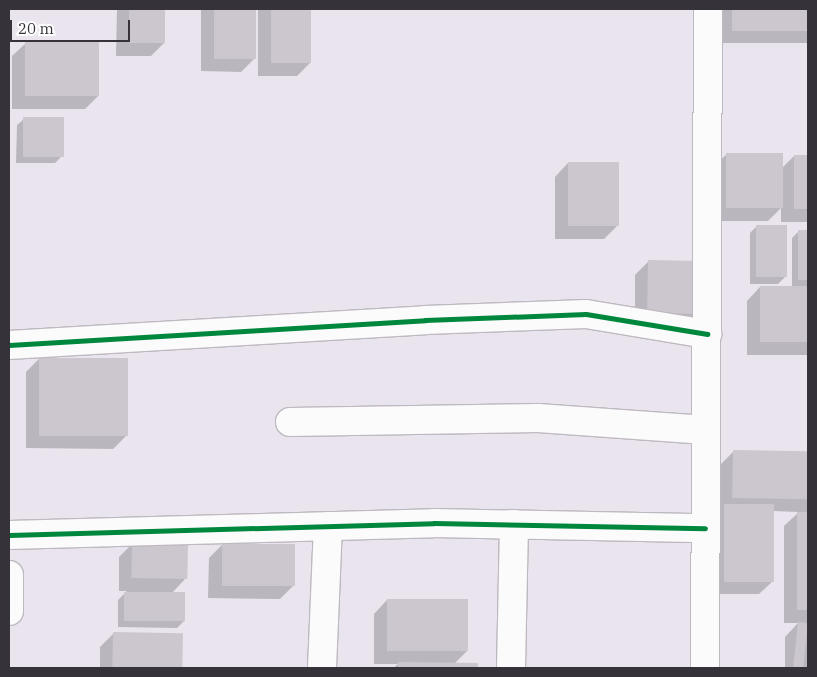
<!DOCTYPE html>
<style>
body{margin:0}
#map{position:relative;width:817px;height:677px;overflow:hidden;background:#e9e4ed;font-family:"IBM Plex Serif",serif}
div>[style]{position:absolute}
.shadow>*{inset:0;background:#0003;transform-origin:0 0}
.building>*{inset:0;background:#ccc7cf;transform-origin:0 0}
.roads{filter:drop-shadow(1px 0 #beb9c0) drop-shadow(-1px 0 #beb9c0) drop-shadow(0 1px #beb9c0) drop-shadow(0 -1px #beb9c0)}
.minor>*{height:28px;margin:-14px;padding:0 14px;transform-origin:14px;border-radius:14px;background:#fcfbfc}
.cycleway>*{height:5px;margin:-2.5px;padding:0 2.5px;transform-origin:2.5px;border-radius:2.5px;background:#00873e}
span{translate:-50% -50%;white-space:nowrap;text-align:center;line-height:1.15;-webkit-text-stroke:4px #fff;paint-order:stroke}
.frame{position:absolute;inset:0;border:10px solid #363239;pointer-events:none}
.scale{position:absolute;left:10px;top:20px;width:120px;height:22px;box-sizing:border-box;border:2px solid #363239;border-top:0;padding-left:6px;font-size:15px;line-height:18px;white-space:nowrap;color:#363239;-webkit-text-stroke:4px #fff;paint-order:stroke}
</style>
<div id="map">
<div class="shadow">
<i style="clip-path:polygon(117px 9px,164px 9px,164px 43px,151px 56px,116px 56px)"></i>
<i style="clip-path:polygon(201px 9px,254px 9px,254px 59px,241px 72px,201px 71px)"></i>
<i style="clip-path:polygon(258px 9px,310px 9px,310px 63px,297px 76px,258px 76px)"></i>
<i style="left:720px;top:9px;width:88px;height:34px"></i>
<i style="clip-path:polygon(26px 43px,98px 96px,85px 109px,12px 109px,12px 56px)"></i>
<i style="clip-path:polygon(24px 119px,62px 156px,55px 163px,16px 163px,17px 125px)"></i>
<i style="clip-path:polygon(727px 154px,781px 169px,794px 156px,808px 156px,808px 222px,781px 222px,781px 208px,768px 221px,713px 221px,713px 167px)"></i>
<i style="clip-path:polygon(568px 163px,617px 226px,604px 239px,555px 239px,555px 177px)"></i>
<i style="clip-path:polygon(757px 226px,785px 277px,778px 284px,750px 284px,750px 233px)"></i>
<i style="clip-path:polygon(799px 231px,808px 232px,808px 355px,747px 355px,747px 301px,760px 287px,792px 287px,792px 238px)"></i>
<i style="clip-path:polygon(649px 261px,698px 312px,684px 326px,635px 326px,635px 275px)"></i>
<i style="clip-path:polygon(39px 359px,126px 436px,113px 449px,26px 448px,26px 372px)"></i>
<i style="clip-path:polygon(733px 452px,808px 452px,808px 668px,785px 668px,785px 637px,798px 623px,784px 623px,784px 526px,799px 512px,773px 511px,773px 581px,759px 594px,711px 594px,712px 518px,720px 510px,720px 465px)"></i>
<i style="clip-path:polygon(132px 544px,186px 578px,171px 594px,184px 621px,177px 628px,118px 627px,118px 600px,127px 591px,119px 591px,119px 557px)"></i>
<i style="clip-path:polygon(222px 545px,293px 586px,280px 599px,208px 598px,209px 558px)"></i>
<i style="clip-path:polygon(387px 600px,467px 651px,454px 664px,476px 664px,476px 668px,394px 668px,398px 664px,374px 664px,374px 614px)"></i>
<i style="clip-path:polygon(113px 634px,181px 634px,181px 668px,100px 668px,100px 647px)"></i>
</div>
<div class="building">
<i style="left:129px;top:9px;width:36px;height:34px"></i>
<i style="left:214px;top:9px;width:42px;height:50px"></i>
<i style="left:271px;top:9px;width:40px;height:54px"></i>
<i style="left:732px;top:9px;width:76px;height:22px"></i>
<i style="left:25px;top:41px;width:74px;height:55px"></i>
<i style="left:23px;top:117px;width:41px;height:40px"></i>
<i style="left:726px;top:153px;width:57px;height:55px"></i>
<i style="left:794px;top:155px;width:14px;height:54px"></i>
<i style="left:568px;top:162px;width:51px;height:64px"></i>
<i style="left:756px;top:225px;width:31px;height:52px"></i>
<i style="left:798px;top:230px;width:10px;height:50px"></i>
<i style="left:648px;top:260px;width:51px;height:53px;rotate:1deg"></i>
<i style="left:760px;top:286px;width:48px;height:56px"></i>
<i style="left:39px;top:358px;width:89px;height:78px"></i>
<i style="left:733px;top:450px;width:75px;height:48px;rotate:1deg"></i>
<i style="left:724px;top:504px;width:50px;height:78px"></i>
<i style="left:797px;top:512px;width:11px;height:98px"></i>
<i style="left:132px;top:542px;width:56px;height:36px;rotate:1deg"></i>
<i style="left:222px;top:544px;width:73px;height:42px"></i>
<i style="left:124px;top:592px;width:61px;height:29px"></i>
<i style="left:387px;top:599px;width:81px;height:52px"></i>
<i style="left:798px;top:622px;width:10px;height:46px;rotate:6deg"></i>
<i style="left:113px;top:632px;width:70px;height:36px;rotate:1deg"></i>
<i style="clip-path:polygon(398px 662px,478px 663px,478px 668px,398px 668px)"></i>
</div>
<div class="roads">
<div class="minor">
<i style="left:9px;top:345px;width:417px;rotate:-3.4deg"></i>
<i style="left:425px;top:320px;width:161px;rotate:-2.1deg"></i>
<i style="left:586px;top:314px;width:123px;rotate:9.4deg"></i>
<i style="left:290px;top:422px;width:248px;rotate:-0.9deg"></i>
<i style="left:538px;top:418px;width:168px;rotate:4.1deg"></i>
<i style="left:9px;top:535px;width:425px;rotate:-1.6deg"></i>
<i style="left:434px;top:523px;width:271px;rotate:1.1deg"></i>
<i style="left:9px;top:575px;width:36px;rotate:90deg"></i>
<i style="left:322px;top:668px;width:142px;rotate:-87.6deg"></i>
<i style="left:511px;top:668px;width:144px;rotate:-88.8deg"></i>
<i style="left:705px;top:668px;width:659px;rotate:-89.74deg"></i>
</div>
</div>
<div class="cycleway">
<i style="left:9px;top:345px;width:417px;rotate:-3.4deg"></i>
<i style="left:425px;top:320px;width:161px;rotate:-2.1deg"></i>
<i style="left:586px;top:314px;width:123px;rotate:9.4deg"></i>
<i style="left:9px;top:535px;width:425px;rotate:-1.6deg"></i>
<i style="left:434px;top:523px;width:271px;rotate:1.1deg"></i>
</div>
<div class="frame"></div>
<div class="scale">20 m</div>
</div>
